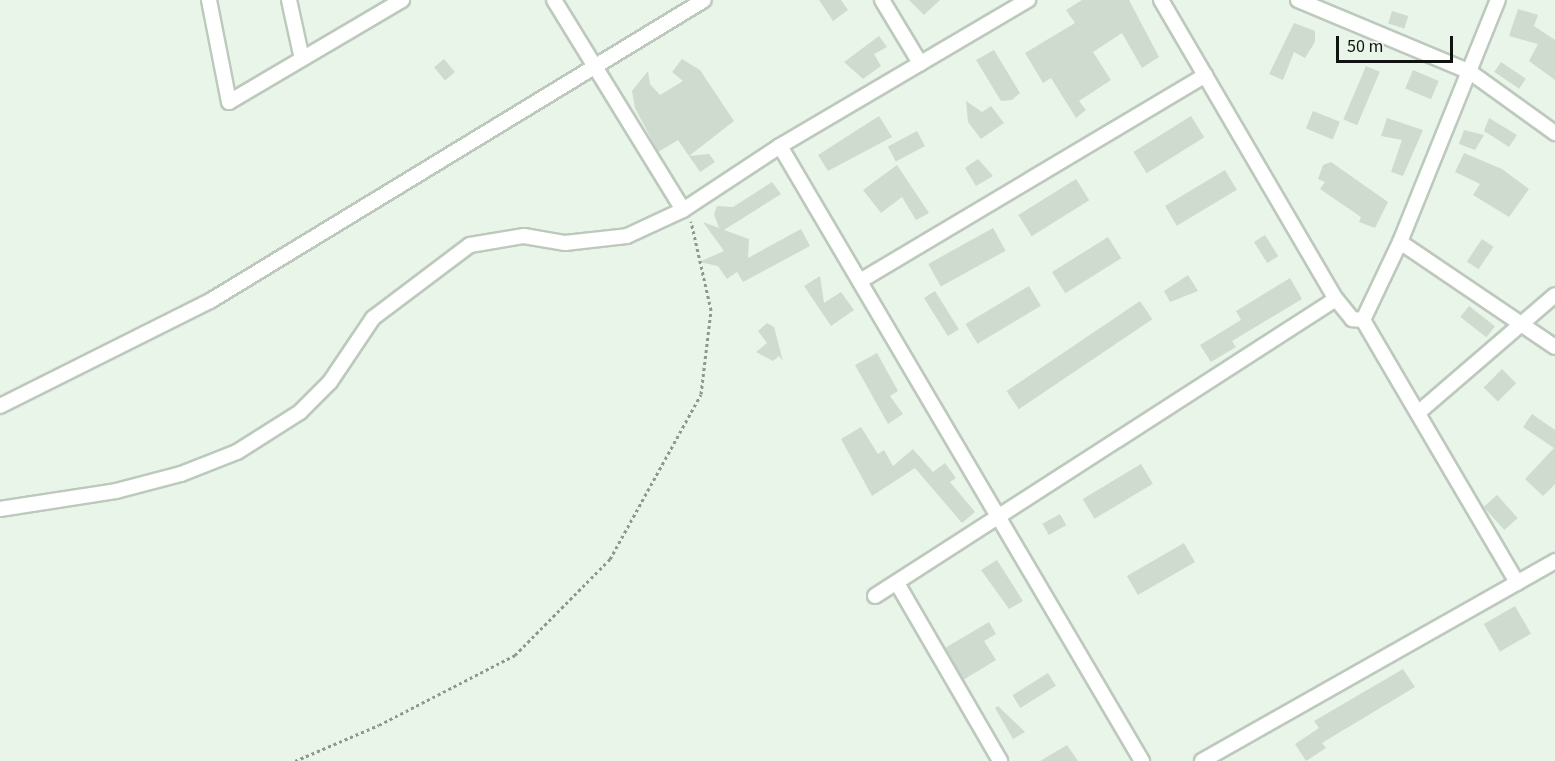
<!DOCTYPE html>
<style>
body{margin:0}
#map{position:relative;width:1555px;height:761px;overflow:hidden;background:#e9f5e9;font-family:"Source Sans 3",sans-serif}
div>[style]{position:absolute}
.building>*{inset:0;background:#d0dbd0;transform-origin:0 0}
.path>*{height:3px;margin-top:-1.5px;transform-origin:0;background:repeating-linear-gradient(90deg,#8f988f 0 3px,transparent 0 6px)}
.roads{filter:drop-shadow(2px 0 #bec9be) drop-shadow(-2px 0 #bec9be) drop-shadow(0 2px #bec9be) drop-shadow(0 -2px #bec9be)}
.minor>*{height:14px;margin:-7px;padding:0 7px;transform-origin:7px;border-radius:7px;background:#fff}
span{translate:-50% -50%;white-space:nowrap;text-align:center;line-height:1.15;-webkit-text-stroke:4.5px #e9f5e9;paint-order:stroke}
.scale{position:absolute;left:1336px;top:36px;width:117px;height:27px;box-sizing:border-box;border:3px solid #101410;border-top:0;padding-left:8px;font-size:18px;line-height:21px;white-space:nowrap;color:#101410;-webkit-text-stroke:4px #e9f5e9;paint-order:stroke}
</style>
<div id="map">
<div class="building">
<i style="clip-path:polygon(819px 0,841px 0,848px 10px,833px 21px)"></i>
<i style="clip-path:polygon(909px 0,940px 0,924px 15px)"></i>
<i style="clip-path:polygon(1082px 0,1129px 0,1159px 57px,1142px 68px,1122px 33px,1093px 52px,1111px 80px,1079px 101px,1086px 110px,1076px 118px,1051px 78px,1043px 83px,1025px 53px,1075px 23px,1066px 10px)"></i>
<i style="clip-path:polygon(1518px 9px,1538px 15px,1534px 26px,1555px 40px,1555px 80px,1529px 61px,1538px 44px,1509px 36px)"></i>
<i style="left:1392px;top:11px;width:17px;height:13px;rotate:17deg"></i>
<i style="clip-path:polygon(1294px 23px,1315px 31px,1315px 42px,1305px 58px,1294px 52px,1283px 80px,1269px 74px)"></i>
<i style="clip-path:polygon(879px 36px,887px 47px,874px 54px,881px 66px,863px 79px,844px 62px)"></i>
<i style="clip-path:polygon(994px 50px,1020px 93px,1012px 100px,1001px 101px,976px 60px)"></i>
<i style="left:444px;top:59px;width:17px;height:13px;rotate:50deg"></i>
<i style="clip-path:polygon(682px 59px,700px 70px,734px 121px,689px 156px,678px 140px,658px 152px,635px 108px,632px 91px,648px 71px,650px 84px,660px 95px,683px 81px,672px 72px)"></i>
<i style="left:1501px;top:62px;width:30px;height:12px;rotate:34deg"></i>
<i style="left:1366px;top:66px;width:15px;height:58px;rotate:23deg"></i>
<i style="left:1413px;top:70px;width:28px;height:20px;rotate:23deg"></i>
<i style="clip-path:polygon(966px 101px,982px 112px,991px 106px,1004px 123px,981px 139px,968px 122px)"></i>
<i style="left:1313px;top:111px;width:29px;height:19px;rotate:22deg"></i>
<i style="clip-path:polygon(879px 116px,892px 137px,828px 171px,818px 155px)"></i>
<i style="left:1191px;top:116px;width:25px;height:68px;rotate:58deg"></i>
<i style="clip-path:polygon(1387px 118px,1423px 130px,1403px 176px,1391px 172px,1402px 140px,1381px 136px)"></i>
<i style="clip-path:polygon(1489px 118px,1517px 135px,1509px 147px,1484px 131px)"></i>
<i style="clip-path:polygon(1464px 130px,1484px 135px,1475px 150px,1459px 144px)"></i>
<i style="left:917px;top:131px;width:17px;height:33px;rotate:62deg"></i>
<i style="clip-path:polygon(1464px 153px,1502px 169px,1529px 189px,1509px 217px,1473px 195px,1480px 184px,1455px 172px)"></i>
<i style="clip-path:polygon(709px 154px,715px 162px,700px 172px,689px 156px)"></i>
<i style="clip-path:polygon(978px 159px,993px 176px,976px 186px,965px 168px)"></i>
<i style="clip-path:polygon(1331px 162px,1388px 202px,1375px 228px,1359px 222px,1361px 217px,1320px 189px,1325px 182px,1318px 179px,1323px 165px)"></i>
<i style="clip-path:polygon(897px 165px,929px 213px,916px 220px,902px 197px,881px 213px,863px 190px)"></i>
<i style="left:1225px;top:170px;width:23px;height:70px;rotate:59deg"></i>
<i style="left:1076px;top:179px;width:25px;height:68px;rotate:58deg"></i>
<i style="clip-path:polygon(772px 182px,781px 194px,724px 230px,749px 239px,748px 258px,801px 229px,810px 246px,743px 282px,737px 272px,727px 279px,718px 266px,699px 262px,724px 251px,703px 222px,719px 228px,714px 214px,717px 206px,733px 207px)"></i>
<i style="left:993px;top:228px;width:26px;height:74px;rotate:61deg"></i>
<i style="left:1265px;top:235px;width:25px;height:13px;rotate:58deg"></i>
<i style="left:1108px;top:237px;width:25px;height:66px;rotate:58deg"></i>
<i style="left:1482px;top:239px;width:14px;height:27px;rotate:34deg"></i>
<i style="clip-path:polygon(1188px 275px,1198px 291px,1170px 302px,1164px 291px)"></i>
<i style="clip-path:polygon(820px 276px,824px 303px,841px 292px,854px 310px,831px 326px,804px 286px)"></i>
<i style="clip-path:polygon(1290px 278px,1302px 299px,1232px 341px,1236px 347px,1211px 362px,1200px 345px,1241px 320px,1236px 311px)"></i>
<i style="left:1029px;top:286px;width:23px;height:74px;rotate:59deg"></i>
<i style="left:935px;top:291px;width:45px;height:13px;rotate:58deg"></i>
<i style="left:1140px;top:301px;width:22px;height:161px;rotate:56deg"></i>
<i style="left:1469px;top:306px;width:33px;height:14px;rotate:38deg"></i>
<i style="clip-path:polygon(767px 323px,774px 327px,783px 361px,779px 356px,773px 361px,756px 352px,767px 343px,758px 331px)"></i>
<i style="clip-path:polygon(877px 353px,898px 391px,890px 396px,903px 414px,888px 424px,855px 365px)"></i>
<i style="left:1502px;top:369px;width:20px;height:26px;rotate:45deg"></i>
<i style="clip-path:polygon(1532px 414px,1555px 430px,1555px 484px,1543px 496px,1525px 479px,1554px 448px,1523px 427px)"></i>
<i style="clip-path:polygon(861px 427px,878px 454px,884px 450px,893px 466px,913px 449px,933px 472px,945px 463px,956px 478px,950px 482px,975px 512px,962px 523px,915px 468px,872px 496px,841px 439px)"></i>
<i style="left:1141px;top:464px;width:23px;height:68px;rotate:59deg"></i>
<i style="left:1497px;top:495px;width:31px;height:18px;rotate:48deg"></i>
<i style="left:1060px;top:514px;width:13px;height:20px;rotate:61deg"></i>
<i style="left:1184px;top:543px;width:22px;height:66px;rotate:60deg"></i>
<i style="clip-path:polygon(997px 560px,1023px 601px,1009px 609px,981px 570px)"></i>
<i style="left:1515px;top:606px;width:32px;height:36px;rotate:60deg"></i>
<i style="clip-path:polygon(989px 622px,996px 634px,984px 641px,996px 660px,963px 680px,945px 648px)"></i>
<i style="clip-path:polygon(1403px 669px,1415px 687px,1322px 743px,1326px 748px,1306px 761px,1295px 744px,1319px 728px,1314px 721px)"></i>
<i style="left:1048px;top:673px;width:15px;height:42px;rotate:58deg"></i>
<i style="clip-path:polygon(998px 706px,1025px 732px,1013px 739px,995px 708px)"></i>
<i style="clip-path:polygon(1067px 745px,1078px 761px,1040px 761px)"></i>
</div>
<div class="path">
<i style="left:295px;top:761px;width:91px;rotate:-23.2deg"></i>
<i style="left:379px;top:725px;width:153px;rotate:-27.2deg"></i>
<i style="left:515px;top:655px;width:135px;rotate:-45.3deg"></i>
<i style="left:610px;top:559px;width:188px;rotate:-61.1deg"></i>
<i style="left:701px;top:394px;width:85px;rotate:-83.2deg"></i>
<i style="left:711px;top:310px;width:91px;rotate:-102.7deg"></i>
</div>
<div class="roads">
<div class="minor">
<i style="left:209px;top:0;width:104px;rotate:78.9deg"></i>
<i style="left:229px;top:102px;width:201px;rotate:-30.5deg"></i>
<i style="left:289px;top:0;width:60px;rotate:77.6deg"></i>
<i style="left:554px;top:0;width:246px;rotate:58.4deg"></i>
<i style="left:882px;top:0;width:74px;rotate:58.9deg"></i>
<i style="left:1161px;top:0;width:346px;rotate:59.7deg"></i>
<i style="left:1336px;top:299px;width:26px;rotate:51deg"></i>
<i style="left:1352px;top:319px;width:11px;rotate:5deg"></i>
<i style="left:1363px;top:320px;width:86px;rotate:-64.6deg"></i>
<i style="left:1400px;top:242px;width:261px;rotate:-68deg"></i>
<i style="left:1298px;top:0;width:186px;rotate:22.7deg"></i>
<i style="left:1470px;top:72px;width:105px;rotate:35.7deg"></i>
<i style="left:780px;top:146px;width:714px;rotate:59.52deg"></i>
<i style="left:1400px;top:242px;width:187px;rotate:34.1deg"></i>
<i style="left:860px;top:281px;width:402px;rotate:-30.8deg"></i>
<i style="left:1363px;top:320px;width:305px;rotate:59.6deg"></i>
<i style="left:0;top:406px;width:235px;rotate:-26.6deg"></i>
<i style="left:210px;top:301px;width:578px;rotate:-31.35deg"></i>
<i style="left:1419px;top:412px;width:179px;rotate:-40.7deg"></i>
<i style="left:0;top:509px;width:117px;rotate:-8.8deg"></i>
<i style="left:116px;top:491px;width:67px;rotate:-14.7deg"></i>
<i style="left:181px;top:474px;width:60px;rotate:-21.4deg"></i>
<i style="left:237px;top:452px;width:75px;rotate:-32.4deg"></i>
<i style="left:300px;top:412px;width:42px;rotate:-45deg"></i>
<i style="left:330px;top:382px;width:77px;rotate:-56.1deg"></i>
<i style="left:373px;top:318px;width:121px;rotate:-37deg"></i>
<i style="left:470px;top:245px;width:55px;rotate:-9.5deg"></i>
<i style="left:524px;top:236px;width:42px;rotate:9.7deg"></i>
<i style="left:565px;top:243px;width:62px;rotate:-6.4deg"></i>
<i style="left:627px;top:236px;width:62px;rotate:-24.9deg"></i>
<i style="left:683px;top:210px;width:116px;rotate:-33.4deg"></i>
<i style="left:780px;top:146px;width:288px;rotate:-30.5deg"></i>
<i style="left:897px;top:583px;width:206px;rotate:59.9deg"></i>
<i style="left:875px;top:596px;width:548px;rotate:-32.79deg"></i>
<i style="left:1202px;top:761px;width:406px;rotate:-29.5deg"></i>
</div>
</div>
<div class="scale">50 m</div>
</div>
